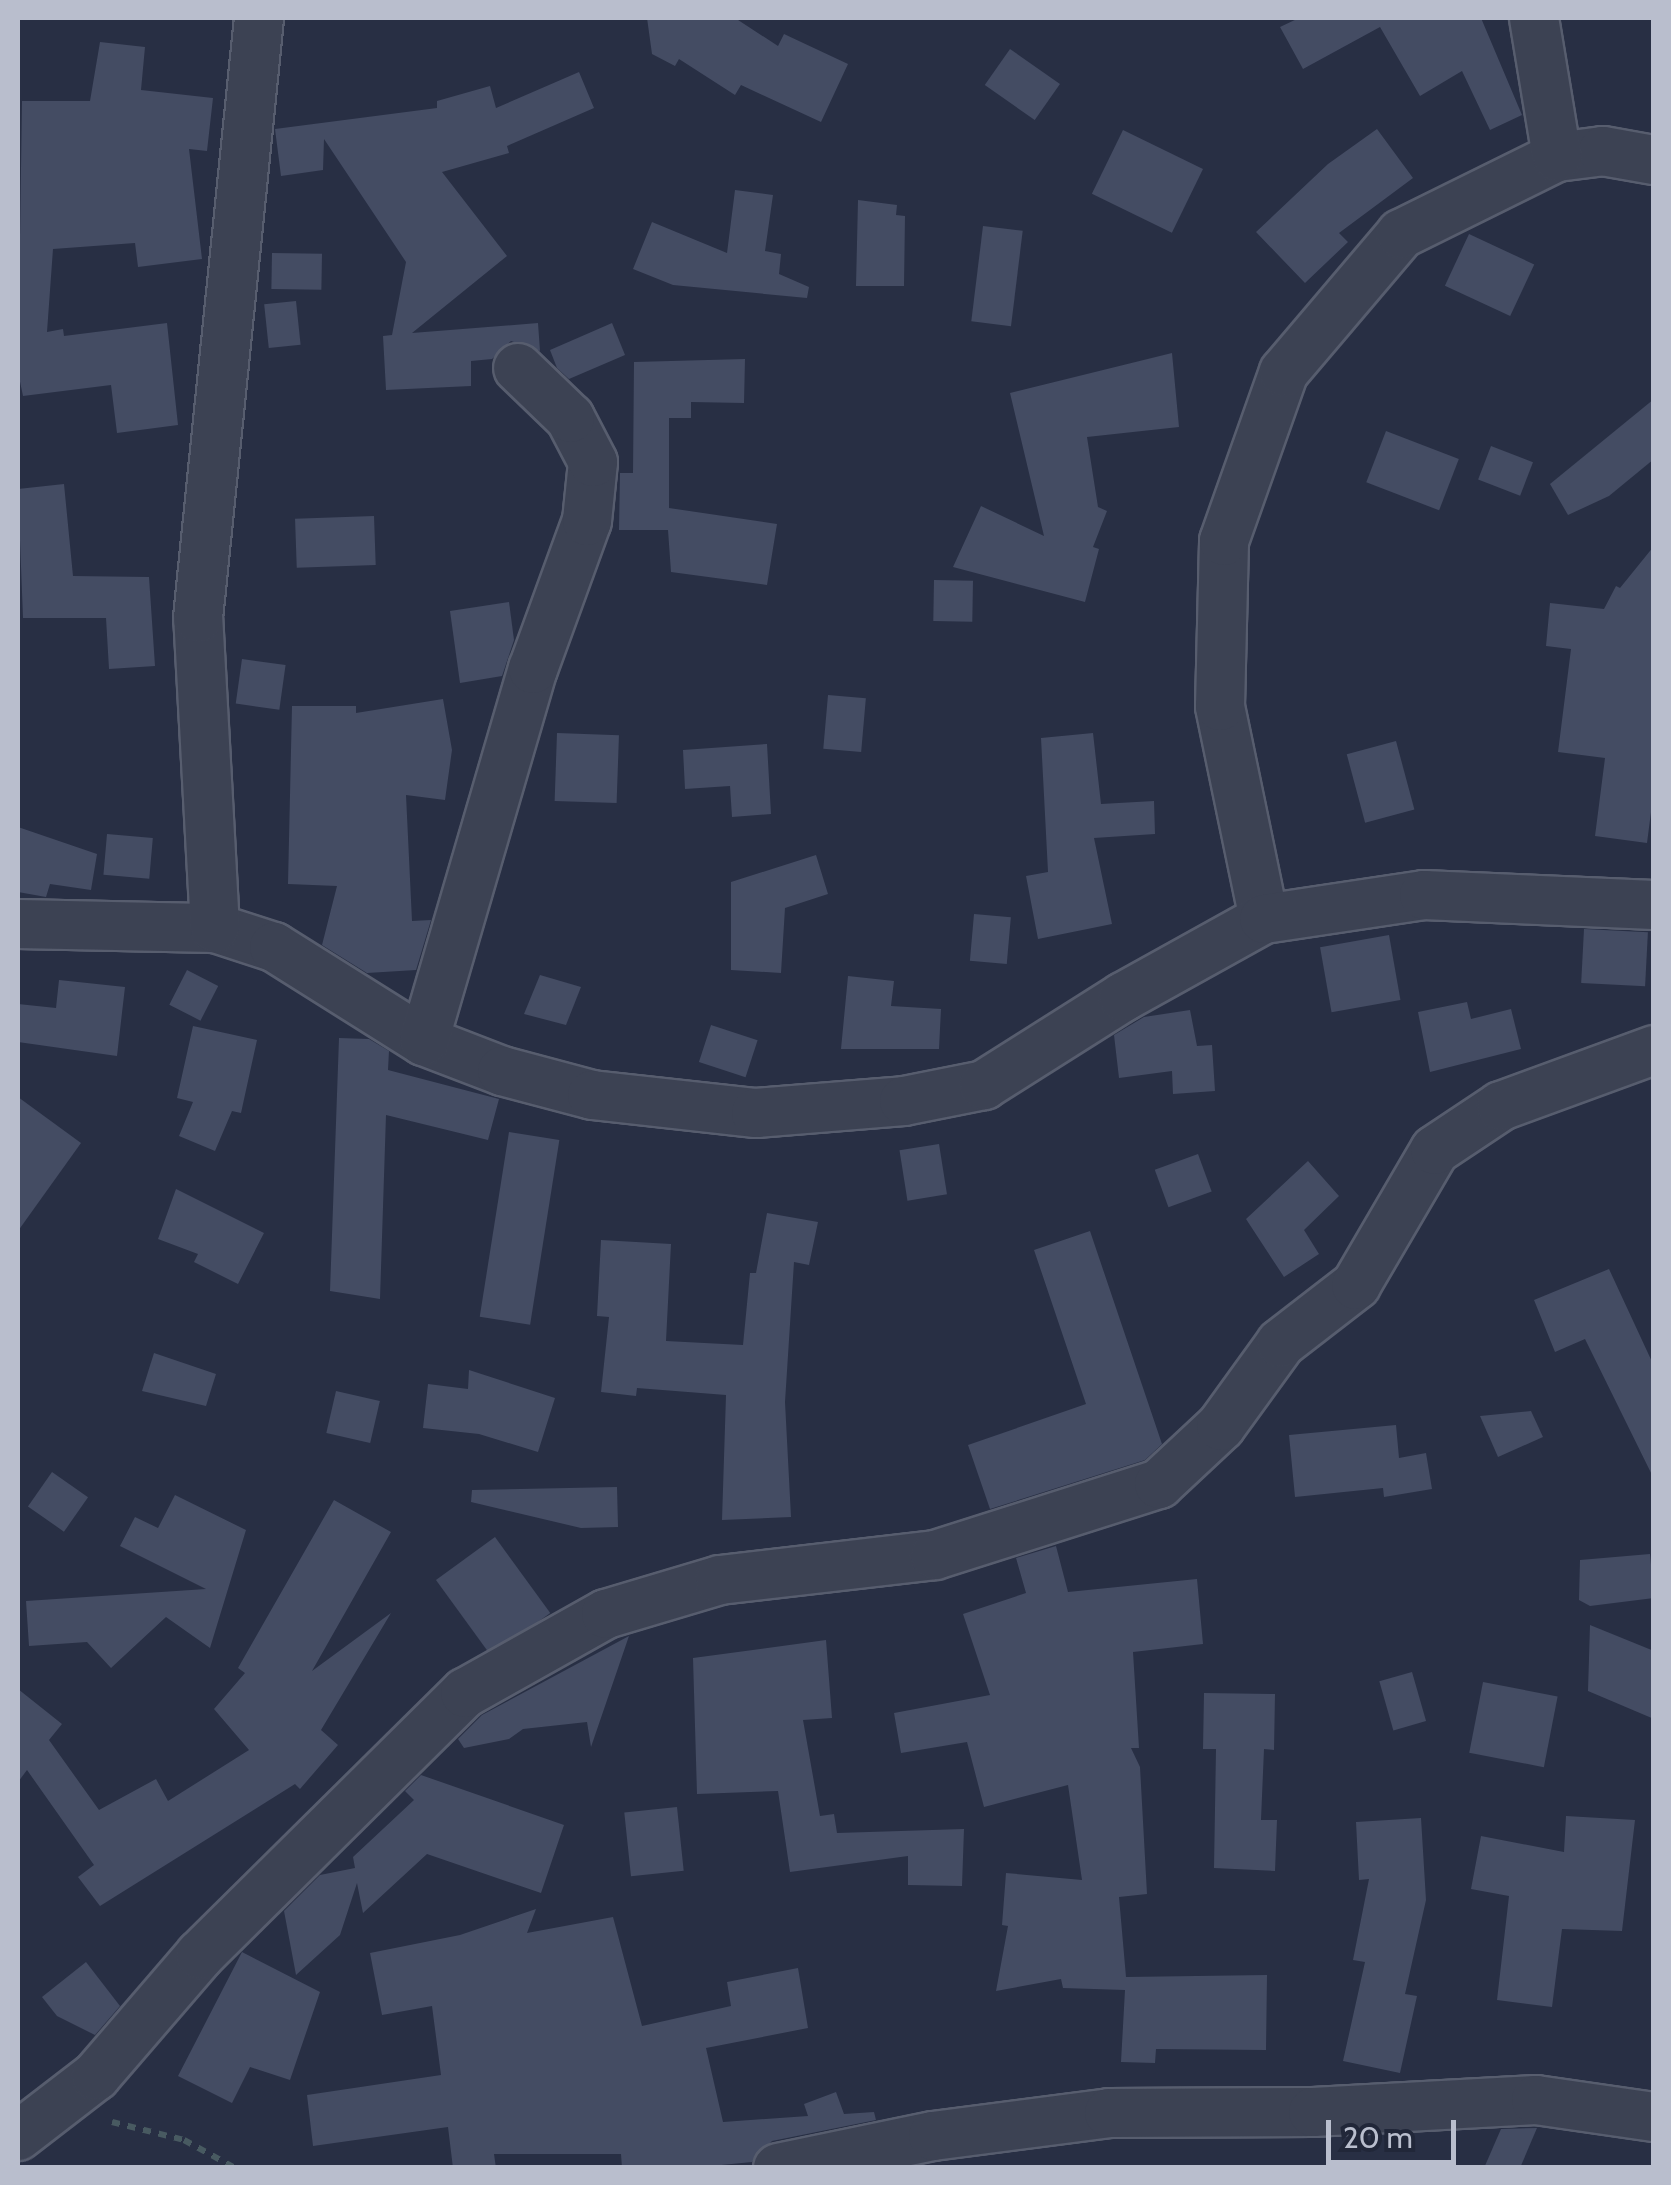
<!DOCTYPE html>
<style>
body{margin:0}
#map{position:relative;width:1671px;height:2185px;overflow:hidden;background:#282f44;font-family:Cabin,sans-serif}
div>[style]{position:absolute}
.building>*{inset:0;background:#444c63;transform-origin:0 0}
.path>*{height:6px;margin-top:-3px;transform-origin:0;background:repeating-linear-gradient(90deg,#485a61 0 8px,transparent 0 16px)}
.roads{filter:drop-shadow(2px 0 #575d6e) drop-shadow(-2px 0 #575d6e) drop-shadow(0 2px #575d6e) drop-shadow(0 -2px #575d6e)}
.minor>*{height:48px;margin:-24px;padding:0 24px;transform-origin:24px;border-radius:24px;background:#3c4253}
span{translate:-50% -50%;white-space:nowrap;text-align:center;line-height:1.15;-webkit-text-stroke:9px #212739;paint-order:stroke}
.frame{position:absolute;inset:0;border:20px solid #b9becd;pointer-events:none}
.scale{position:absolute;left:1326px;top:2120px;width:130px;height:45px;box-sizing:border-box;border:5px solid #b9becd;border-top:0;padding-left:12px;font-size:30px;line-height:35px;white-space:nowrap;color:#b9becd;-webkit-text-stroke:8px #212739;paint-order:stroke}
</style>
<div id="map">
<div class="building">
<i style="clip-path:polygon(647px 18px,735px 18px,778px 46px,784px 34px,848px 64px,821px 122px,741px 85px,735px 95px,679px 59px,675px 66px,652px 54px)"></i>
<i style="clip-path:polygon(1299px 18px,1481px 18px,1522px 115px,1490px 130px,1462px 71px,1420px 96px,1380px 27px,1303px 69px,1280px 27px)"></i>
<i style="clip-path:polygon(100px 42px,145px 47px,141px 90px,213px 98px,207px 151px,189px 149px,202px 259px,138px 267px,135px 243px,53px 249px,47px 332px,63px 329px,64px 336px,167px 323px,178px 425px,117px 433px,111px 385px,23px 396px,18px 372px,22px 101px,90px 101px)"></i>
<i style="left:1010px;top:49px;width:61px;height:44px;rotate:35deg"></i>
<i style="clip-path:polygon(579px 72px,594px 108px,507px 146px,509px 153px,442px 172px,507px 256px,412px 333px,538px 323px,540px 351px,511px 341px,492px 359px,471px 361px,471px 386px,386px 390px,383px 336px,392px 335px,406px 262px,324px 139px,323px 170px,281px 176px,275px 129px,437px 108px,437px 101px,490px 86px,496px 108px)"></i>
<i style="clip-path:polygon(1377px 129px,1413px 178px,1339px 233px,1348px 242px,1305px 283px,1256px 232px,1328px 164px)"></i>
<i style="left:1123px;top:130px;width:89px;height:71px;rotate:26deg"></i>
<i style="clip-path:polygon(735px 190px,773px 195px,765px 251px,781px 254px,779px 274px,809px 287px,807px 298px,673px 285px,633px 269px,652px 222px,727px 253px)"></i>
<i style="clip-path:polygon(858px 200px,897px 205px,896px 215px,905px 216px,904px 286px,856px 286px)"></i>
<i style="left:983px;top:226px;width:40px;height:96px;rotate:7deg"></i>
<i style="left:1469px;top:234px;width:72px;height:57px;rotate:25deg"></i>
<i style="left:272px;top:253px;width:50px;height:36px;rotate:1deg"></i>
<i style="left:296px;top:301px;width:44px;height:32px;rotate:84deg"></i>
<i style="clip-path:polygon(612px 323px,625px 355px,569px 379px,557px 368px,550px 350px)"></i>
<i style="clip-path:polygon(1172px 353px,1179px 427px,1087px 437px,1098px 507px,1107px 511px,1093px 547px,1099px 549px,1085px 602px,953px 567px,981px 506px,1044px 536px,1010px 393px)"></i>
<i style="clip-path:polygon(745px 359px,744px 403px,691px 402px,691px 418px,669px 418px,669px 508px,777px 524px,767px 585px,671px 572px,668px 530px,619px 530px,620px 473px,633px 473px,634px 362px)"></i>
<i style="clip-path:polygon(1654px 399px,1654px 459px,1609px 496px,1568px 515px,1550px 484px)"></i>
<i style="left:1386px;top:431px;width:78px;height:55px;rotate:21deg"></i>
<i style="left:1491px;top:446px;width:45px;height:36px;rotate:21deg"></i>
<i style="clip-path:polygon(64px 484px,73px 576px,149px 577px,155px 666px,109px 669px,106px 618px,23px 618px,18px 489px)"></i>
<i style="left:374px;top:516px;width:49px;height:79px;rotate:88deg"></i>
<i style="clip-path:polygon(1654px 546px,1654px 789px,1647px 843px,1595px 836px,1605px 758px,1558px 752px,1571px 649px,1546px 646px,1550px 603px,1604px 609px,1616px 586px,1620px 588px)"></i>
<i style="left:934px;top:580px;width:39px;height:41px;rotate:1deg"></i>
<i style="clip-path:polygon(509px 602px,514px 640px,502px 676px,460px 683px,450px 611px)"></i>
<i style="left:242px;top:659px;width:44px;height:45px;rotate:8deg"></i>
<i style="left:828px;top:695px;width:38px;height:54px;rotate:5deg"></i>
<i style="clip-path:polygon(443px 699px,452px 750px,445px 800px,406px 795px,412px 921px,431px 920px,416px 970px,367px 973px,322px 945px,337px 886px,288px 884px,292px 706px,356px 706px,356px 713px)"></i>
<i style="left:557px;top:733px;width:62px;height:68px;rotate:2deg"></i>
<i style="clip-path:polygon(1093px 733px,1101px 804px,1154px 801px,1155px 834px,1094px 838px,1112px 924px,1038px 939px,1026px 876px,1048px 872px,1041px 738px)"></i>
<i style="left:1396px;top:741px;width:71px;height:51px;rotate:75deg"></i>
<i style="clip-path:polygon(767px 744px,771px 814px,732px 817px,730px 786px,685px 789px,683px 750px)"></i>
<i style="clip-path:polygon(18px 827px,97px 854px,91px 890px,50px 884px,46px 897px,18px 892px)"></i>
<i style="left:107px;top:834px;width:46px;height:41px;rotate:5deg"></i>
<i style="clip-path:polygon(816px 855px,828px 894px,785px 908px,781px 973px,731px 970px,731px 882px)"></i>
<i style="left:974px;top:914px;width:37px;height:47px;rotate:5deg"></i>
<i style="left:1584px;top:929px;width:64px;height:54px;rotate:3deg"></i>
<i style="left:1389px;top:935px;width:66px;height:70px;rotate:80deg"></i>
<i style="left:187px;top:970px;width:35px;height:39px;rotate:27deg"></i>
<i style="clip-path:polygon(540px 975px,581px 987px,566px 1025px,524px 1014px)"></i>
<i style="clip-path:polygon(848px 976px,894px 981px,891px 1006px,941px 1009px,939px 1049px,841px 1049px)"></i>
<i style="clip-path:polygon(59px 980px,125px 987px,117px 1056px,18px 1042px,18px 1004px,56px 1008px)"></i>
<i style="clip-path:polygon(1467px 1002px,1471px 1019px,1511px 1009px,1521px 1049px,1430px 1072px,1418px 1012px)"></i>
<i style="clip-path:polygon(1190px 1010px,1197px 1046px,1212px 1045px,1215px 1091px,1173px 1094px,1172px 1071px,1119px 1078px,1114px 1035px,1144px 1017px)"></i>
<i style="left:711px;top:1025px;width:49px;height:39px;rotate:18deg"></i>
<i style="clip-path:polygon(193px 1026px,257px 1040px,241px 1113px,232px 1111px,215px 1151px,179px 1136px,193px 1102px,177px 1098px)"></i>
<i style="clip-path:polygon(339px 1038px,369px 1039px,389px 1051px,388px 1070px,499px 1099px,488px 1140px,386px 1115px,380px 1299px,330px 1291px)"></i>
<i style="clip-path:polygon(18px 1097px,81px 1143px,18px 1231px)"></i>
<i style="left:509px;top:1132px;width:51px;height:187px;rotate:9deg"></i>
<i style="left:939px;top:1144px;width:51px;height:40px;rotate:81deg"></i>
<i style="left:1198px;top:1154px;width:40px;height:46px;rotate:70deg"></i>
<i style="clip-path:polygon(1308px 1161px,1339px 1196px,1304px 1230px,1319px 1254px,1284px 1277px,1246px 1219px)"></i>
<i style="clip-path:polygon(176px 1189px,264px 1233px,238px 1284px,194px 1262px,198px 1254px,158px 1239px)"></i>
<i style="clip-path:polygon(767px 1213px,818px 1222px,809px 1265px,794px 1262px,785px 1402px,791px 1517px,722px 1520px,726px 1395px,637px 1388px,636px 1396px,601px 1392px,609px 1317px,597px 1316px,601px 1240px,671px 1244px,666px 1341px,743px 1345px,750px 1273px,756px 1273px)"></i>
<i style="clip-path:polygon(1090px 1231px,1162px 1444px,1145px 1460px,990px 1509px,968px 1445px,1086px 1404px,1034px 1250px)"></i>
<i style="clip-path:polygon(1609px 1269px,1654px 1366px,1654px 1479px,1585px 1339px,1555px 1352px,1534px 1300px)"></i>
<i style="clip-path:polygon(154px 1353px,216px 1374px,206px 1406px,142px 1391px)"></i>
<i style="clip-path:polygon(469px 1370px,555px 1398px,538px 1452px,479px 1434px,423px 1428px,428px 1384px,468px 1389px)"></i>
<i style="left:336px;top:1391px;width:45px;height:43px;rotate:13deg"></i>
<i style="clip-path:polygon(1531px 1411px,1543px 1437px,1498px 1457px,1480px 1416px)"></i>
<i style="clip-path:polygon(1396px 1425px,1399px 1458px,1426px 1453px,1432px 1489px,1384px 1497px,1383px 1488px,1295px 1497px,1289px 1435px)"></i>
<i style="left:52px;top:1472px;width:44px;height:42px;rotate:35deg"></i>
<i style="clip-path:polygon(617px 1487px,618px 1527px,581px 1528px,471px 1502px,472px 1490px)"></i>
<i style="clip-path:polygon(175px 1495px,246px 1530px,210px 1648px,166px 1617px,111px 1668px,87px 1642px,29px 1646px,26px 1601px,206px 1589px,120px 1546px,135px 1517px,158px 1528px)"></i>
<i style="clip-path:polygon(334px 1500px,391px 1532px,312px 1671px,391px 1613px,321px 1730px,338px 1745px,300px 1789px,295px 1784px,100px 1906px,78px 1877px,94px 1865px,27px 1770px,18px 1782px,18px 1689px,62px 1724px,49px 1740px,99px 1810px,156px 1779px,168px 1801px,249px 1750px,214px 1709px,245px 1673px,238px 1668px)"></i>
<i style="left:495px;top:1537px;width:94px;height:73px;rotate:54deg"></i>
<i style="clip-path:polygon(1056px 1546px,1068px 1592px,1197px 1579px,1203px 1644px,1133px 1652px,1139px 1748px,1131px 1748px,1140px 1767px,1147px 1894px,1119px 1897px,1126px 1977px,1267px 1975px,1266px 2050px,1156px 2049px,1155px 2063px,1121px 2062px,1125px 1990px,1063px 1988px,1061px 1979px,996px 1991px,1008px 1926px,1002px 1925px,1006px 1873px,1082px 1880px,1068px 1785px,984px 1807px,967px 1742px,901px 1753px,894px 1713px,990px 1695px,963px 1614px,1026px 1593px,1016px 1558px)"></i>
<i style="clip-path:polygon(1650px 1554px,1654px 1598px,1590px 1606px,1579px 1600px,1580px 1560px)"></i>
<i style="clip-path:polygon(1590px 1625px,1654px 1651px,1654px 1719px,1588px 1691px)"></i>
<i style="clip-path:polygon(629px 1636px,591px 1747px,587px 1722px,523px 1729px,509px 1739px,464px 1748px,458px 1739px,482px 1715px)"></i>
<i style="clip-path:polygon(826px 1640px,832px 1718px,803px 1720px,820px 1816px,834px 1814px,837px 1833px,964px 1829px,962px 1886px,908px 1885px,908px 1856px,790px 1872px,778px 1791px,697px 1794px,693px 1658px)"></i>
<i style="left:1412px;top:1672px;width:51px;height:34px;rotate:74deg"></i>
<i style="left:1483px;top:1682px;width:76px;height:72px;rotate:11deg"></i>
<i style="clip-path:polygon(1204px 1693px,1275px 1694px,1274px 1750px,1264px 1749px,1261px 1820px,1277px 1820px,1275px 1871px,1214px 1868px,1216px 1749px,1203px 1749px)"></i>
<i style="clip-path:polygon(421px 1775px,564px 1825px,541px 1893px,427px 1854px,363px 1913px,357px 1883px,340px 1935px,296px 1975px,284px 1911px,320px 1875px,355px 1868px,353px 1857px,414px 1800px,405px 1791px)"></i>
<i style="left:677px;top:1807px;width:64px;height:53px;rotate:84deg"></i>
<i style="clip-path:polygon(1566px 1816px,1635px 1820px,1622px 1931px,1562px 1929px,1552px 2007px,1497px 2000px,1509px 1896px,1471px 1889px,1481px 1836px,1564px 1852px)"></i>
<i style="clip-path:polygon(1421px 1818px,1426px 1900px,1405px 1994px,1417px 1996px,1400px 2073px,1343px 2061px,1365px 1962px,1353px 1960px,1369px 1879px,1359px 1880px,1356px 1822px)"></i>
<i style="clip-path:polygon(536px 1909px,527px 1933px,613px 1917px,642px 2026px,731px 2006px,727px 1982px,798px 1968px,808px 2028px,706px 2048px,723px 2122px,808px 2116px,804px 2104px,836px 2092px,844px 2114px,874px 2112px,876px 2120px,772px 2141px,752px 2162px,691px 2168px,622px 2168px,621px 2154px,494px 2154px,496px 2168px,453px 2168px,448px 2127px,313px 2146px,307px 2095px,441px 2075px,432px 2006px,382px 2015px,370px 1953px,460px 1935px)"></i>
<i style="clip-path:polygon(242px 1952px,320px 1992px,290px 2080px,250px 2067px,232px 2103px,178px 2076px)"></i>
<i style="clip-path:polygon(86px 1962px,120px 2006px,95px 2035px,57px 2016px,42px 1997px)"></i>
<i style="clip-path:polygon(1537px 2128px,1520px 2168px,1484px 2168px,1501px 2129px)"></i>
</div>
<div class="path">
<i style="left:112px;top:2122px;width:74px;rotate:14deg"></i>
<i style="left:184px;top:2140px;width:58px;rotate:28.8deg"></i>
</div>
<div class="roads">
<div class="minor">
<i style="left:1557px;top:157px;width:46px;rotate:-7.4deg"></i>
<i style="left:1603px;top:151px;width:52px;rotate:10deg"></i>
<i style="left:1264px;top:919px;width:217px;rotate:-101.7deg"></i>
<i style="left:1220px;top:706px;width:165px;rotate:-88.6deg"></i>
<i style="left:1224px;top:541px;width:179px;rotate:-70.5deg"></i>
<i style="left:1284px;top:372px;width:181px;rotate:-49.7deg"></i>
<i style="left:1401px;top:234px;width:174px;rotate:-26.3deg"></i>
<i style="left:1557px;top:157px;width:141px;rotate:-99.4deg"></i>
<i style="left:18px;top:924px;width:197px;rotate:1.2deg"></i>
<i style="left:215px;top:928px;width:62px;rotate:17.9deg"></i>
<i style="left:274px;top:947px;width:177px;rotate:32.1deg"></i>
<i style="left:424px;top:1041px;width:84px;rotate:21deg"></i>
<i style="left:502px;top:1071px;width:93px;rotate:14.9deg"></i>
<i style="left:592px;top:1095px;width:165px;rotate:6.3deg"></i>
<i style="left:756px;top:1113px;width:148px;rotate:-4.6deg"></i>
<i style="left:904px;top:1101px;width:82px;rotate:-11.3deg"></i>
<i style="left:984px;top:1085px;width:165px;rotate:-32.3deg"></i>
<i style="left:1123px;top:997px;width:161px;rotate:-29deg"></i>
<i style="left:1264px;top:919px;width:162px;rotate:-8.5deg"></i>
<i style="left:1424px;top:895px;width:230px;rotate:2.5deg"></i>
<i style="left:215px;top:928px;width:310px;rotate:-93.1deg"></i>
<i style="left:198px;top:618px;width:603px;rotate:-84.19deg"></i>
<i style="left:424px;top:1041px;width:388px;rotate:-73.7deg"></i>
<i style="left:533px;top:669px;width:158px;rotate:-70deg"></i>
<i style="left:587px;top:521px;width:59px;rotate:-84.2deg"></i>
<i style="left:593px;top:462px;width:50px;rotate:-117.6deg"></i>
<i style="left:570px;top:418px;width:72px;rotate:-136.1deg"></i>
<i style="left:18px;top:2136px;width:98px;rotate:-37.6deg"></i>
<i style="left:96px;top:2076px;width:160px;rotate:-49.3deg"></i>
<i style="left:200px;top:1955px;width:373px;rotate:-44.7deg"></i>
<i style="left:465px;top:1693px;width:162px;rotate:-29.3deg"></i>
<i style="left:606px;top:1614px;width:119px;rotate:-16.6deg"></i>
<i style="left:720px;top:1580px;width:216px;rotate:-6.6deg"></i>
<i style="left:935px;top:1555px;width:235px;rotate:-17.6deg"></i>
<i style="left:1159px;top:1484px;width:85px;rotate:-43.1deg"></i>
<i style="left:1221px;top:1426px;width:102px;rotate:-54.1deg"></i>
<i style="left:1281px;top:1343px;width:95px;rotate:-37.7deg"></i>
<i style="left:1356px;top:1285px;width:156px;rotate:-59.7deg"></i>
<i style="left:1435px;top:1150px;width:79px;rotate:-33.7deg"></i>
<i style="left:1501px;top:1106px;width:163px;rotate:-20.1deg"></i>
<i style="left:778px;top:2168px;width:158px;rotate:-11.7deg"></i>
<i style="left:933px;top:2136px;width:177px;rotate:-7.4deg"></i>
<i style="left:1109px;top:2113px;width:204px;rotate:-0.3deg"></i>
<i style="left:1313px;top:2112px;width:223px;rotate:-3.1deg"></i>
<i style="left:1536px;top:2100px;width:119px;rotate:8.2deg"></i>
</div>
</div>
<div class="frame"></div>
<div class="scale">20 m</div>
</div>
